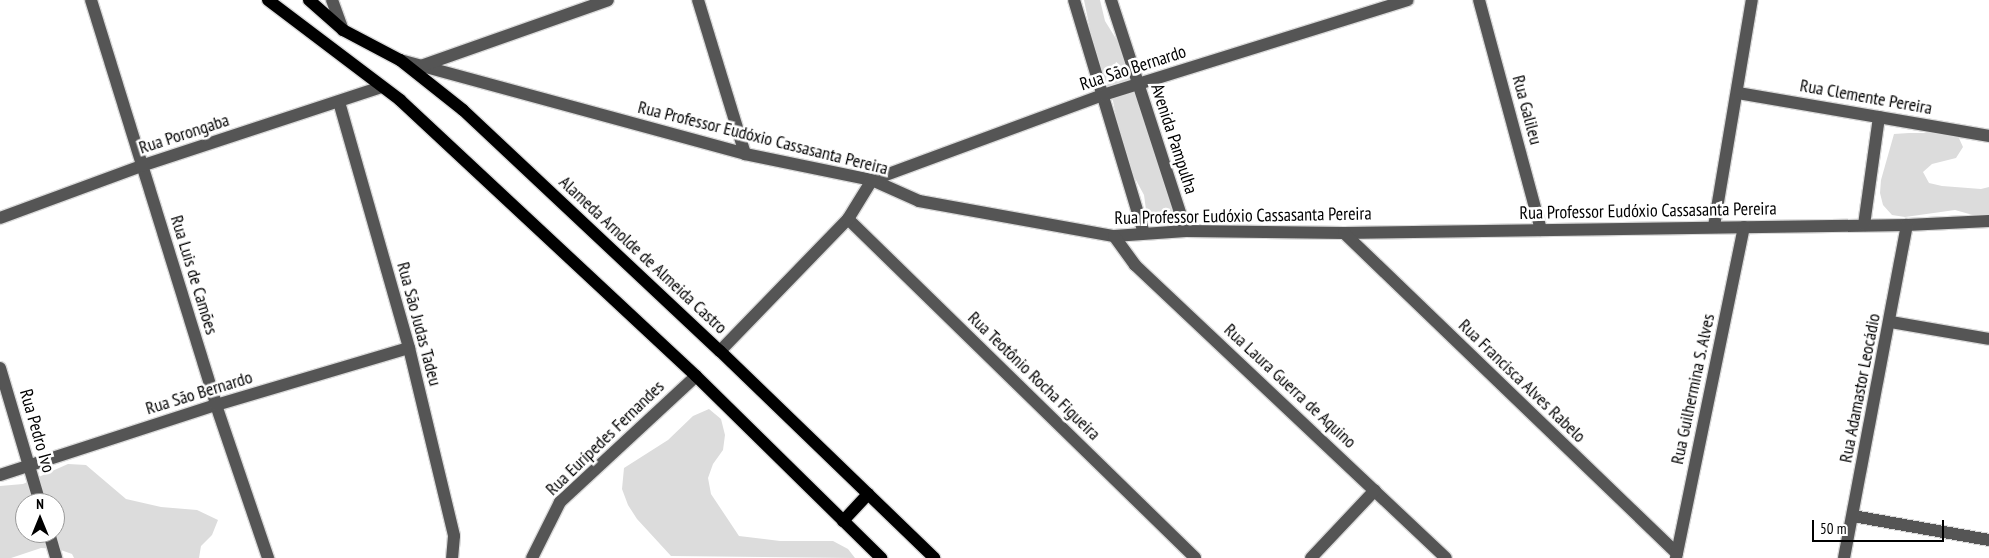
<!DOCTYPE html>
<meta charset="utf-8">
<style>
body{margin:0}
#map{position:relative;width:1989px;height:558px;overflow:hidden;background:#fff;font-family:"PT Sans Narrow",sans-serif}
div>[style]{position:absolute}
.green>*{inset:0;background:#dcdcdc}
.roads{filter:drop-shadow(1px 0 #dbdbdb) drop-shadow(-1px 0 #dbdbdb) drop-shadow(0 1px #dbdbdb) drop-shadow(0 -1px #dbdbdb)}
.minor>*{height:12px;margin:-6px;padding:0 6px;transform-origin:6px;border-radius:6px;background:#555}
.major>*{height:12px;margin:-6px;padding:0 6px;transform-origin:6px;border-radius:6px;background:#000}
span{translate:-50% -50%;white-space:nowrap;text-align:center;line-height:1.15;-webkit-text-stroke:5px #fff;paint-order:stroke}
.street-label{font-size:18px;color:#000}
.north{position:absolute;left:15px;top:493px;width:50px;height:50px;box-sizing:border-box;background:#fff;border:1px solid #999;border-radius:50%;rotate:0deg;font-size:14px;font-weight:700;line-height:20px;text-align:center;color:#000}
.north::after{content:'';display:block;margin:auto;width:18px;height:22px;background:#000;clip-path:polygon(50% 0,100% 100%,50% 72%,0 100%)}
.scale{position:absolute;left:1812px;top:520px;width:132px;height:22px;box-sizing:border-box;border:2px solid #000;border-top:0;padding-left:6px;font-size:15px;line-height:18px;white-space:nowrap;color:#000;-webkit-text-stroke:4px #fff;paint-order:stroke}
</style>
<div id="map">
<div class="green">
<i style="clip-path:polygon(1084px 0,1100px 0,1105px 21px,1123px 50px,1178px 219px,1175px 229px,1168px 230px,1147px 217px,1144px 195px,1124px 158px,1113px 101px,1099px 74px)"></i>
<i style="clip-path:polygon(1909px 133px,1947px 133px,1958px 136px,1963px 147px,1956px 158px,1932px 164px,1923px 172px,1929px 183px,1942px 186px,1981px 189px,1989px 187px,1989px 217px,1980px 217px,1955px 210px,1905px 217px,1892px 215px,1883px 205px,1880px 193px,1881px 180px,1894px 134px)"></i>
<i style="clip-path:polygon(709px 409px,721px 419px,725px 435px,723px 450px,713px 464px,708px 478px,711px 494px,739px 536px,780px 541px,833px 541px,848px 549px,855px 558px,671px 556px,637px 519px,628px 505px,622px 489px,624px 468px,668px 440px,693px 416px)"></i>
<i style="clip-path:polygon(evenodd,68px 464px,86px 465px,126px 499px,161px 507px,197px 510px,218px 520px,212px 535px,201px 546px,199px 558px,74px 558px,72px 554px,58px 549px,41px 548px,11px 558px,0 558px,0 486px,23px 484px,68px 464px,25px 503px,55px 503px,55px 533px,25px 533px,25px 503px)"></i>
</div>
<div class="roads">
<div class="minor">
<i style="left:91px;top:0;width:424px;rotate:72.8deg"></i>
<i style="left:216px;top:405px;width:162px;rotate:71.2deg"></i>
<i style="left:332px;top:0;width:32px;rotate:70deg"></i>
<i style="left:698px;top:0;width:161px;rotate:73deg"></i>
<i style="left:1074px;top:0;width:243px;rotate:73.3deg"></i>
<i style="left:1111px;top:0;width:243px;rotate:72deg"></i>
<i style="left:1479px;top:0;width:238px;rotate:74.9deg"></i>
<i style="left:400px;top:60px;width:358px;rotate:15.2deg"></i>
<i style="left:745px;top:154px;width:130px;rotate:11.6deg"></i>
<i style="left:872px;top:180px;width:51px;rotate:24.1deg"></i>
<i style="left:919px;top:201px;width:198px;rotate:10.2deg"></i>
<i style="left:1114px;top:236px;width:72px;rotate:-4deg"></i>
<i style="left:1186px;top:231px;width:158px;rotate:0.7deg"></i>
<i style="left:1344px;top:233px;width:563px;rotate:-0.81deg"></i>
<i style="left:1907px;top:225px;width:82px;rotate:-2.8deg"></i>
<i style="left:421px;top:66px;width:198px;rotate:-19.4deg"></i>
<i style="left:1738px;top:93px;width:255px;rotate:9.7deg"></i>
<i style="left:339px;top:102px;width:256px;rotate:74.1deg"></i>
<i style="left:409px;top:348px;width:193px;rotate:76.5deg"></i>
<i style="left:454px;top:536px;width:22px;rotate:95deg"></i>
<i style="left:0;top:218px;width:150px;rotate:-20.2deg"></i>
<i style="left:141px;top:166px;width:253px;rotate:-18.2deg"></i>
<i style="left:848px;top:219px;width:485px;rotate:44.3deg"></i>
<i style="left:1864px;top:225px;width:109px;rotate:-82.1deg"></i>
<i style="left:1714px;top:226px;width:229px;rotate:-80.5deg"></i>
<i style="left:1344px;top:233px;width:462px;rotate:43.9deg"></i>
<i style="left:1114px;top:236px;width:36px;rotate:54deg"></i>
<i style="left:1135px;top:265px;width:427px;rotate:43.3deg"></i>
<i style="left:1891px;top:322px;width:99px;rotate:9.8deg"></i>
<i style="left:720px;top:351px;width:184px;rotate:-45.9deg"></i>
<i style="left:848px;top:219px;width:46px;rotate:-58.4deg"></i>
<i style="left:872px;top:180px;width:246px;rotate:-20.2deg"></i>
<i style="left:1103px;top:95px;width:319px;rotate:-17.3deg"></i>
<i style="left:0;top:368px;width:141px;rotate:73.5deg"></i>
<i style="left:0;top:475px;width:227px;rotate:-18deg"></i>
<i style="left:216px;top:405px;width:201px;rotate:-16.5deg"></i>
<i style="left:1853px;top:516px;width:138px;rotate:10deg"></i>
<i style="left:49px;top:533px;width:26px;rotate:74deg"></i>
<i style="left:532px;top:558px;width:63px;rotate:-63.4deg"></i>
<i style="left:560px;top:502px;width:185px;rotate:-42.8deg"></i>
<i style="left:1311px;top:558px;width:93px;rotate:-46.7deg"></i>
<i style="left:1676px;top:558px;width:338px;rotate:-78.4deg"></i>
<i style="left:1844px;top:558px;width:339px;rotate:-79.3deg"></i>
</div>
<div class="major">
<i style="left:268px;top:0;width:166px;rotate:37.1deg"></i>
<i style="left:400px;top:100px;width:405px;rotate:43deg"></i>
<i style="left:696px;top:376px;width:260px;rotate:44.5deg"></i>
<i style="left:309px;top:0;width:45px;rotate:41.4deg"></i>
<i style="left:343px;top:30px;width:64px;rotate:27.8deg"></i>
<i style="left:400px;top:60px;width:80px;rotate:38.4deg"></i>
<i style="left:463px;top:110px;width:352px;rotate:43.2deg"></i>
<i style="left:720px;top:351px;width:298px;rotate:44deg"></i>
<i style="left:843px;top:521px;width:37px;rotate:-47deg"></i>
</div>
</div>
<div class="street-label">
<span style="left:1133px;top:68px;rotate:-18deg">Rua São Bernardo</span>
<span style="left:1866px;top:97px;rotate:10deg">Rua Clemente Pereira</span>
<span style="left:1527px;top:110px;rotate:75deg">Rua Galileu</span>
<span style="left:184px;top:134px;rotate:-18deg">Rua Porongaba</span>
<span style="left:763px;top:138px;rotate:14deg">Rua Professor Eudóxio Cassasanta Pereira</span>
<span style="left:1174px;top:139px;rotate:72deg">Avenida Pampulha</span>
<span style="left:1648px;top:211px;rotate:-1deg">Rua Professor Eudóxio Cassasanta Pereira</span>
<span style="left:1243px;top:216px;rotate:-1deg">Rua Professor Eudóxio Cassasanta Pereira</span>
<span style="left:643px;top:255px;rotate:43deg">Alameda Arnolde de Almeida Castro</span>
<span style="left:194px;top:275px;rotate:73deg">Rua Luis de Camões</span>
<span style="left:419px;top:324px;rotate:75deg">Rua São Judas Tadeu</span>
<span style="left:1034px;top:376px;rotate:44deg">Rua Teotônio Rocha Figueira</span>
<span style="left:1522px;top:381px;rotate:44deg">Rua Francisca Alves Rabelo</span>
<span style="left:1290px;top:386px;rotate:43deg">Rua Laura Guerra de Aquino</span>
<span style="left:1860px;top:388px;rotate:-79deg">Rua Adamastor Leocádio</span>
<span style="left:1693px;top:389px;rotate:-78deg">Rua Guilhermina S. Alves</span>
<span style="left:199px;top:393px;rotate:-17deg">Rua São Bernardo</span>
<span style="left:37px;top:431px;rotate:74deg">Rua Pedro Ivo</span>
<span style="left:605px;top:438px;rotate:-44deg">Rua Eurípedes Fernandes</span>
</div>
<div class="north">N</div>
<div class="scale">50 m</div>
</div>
